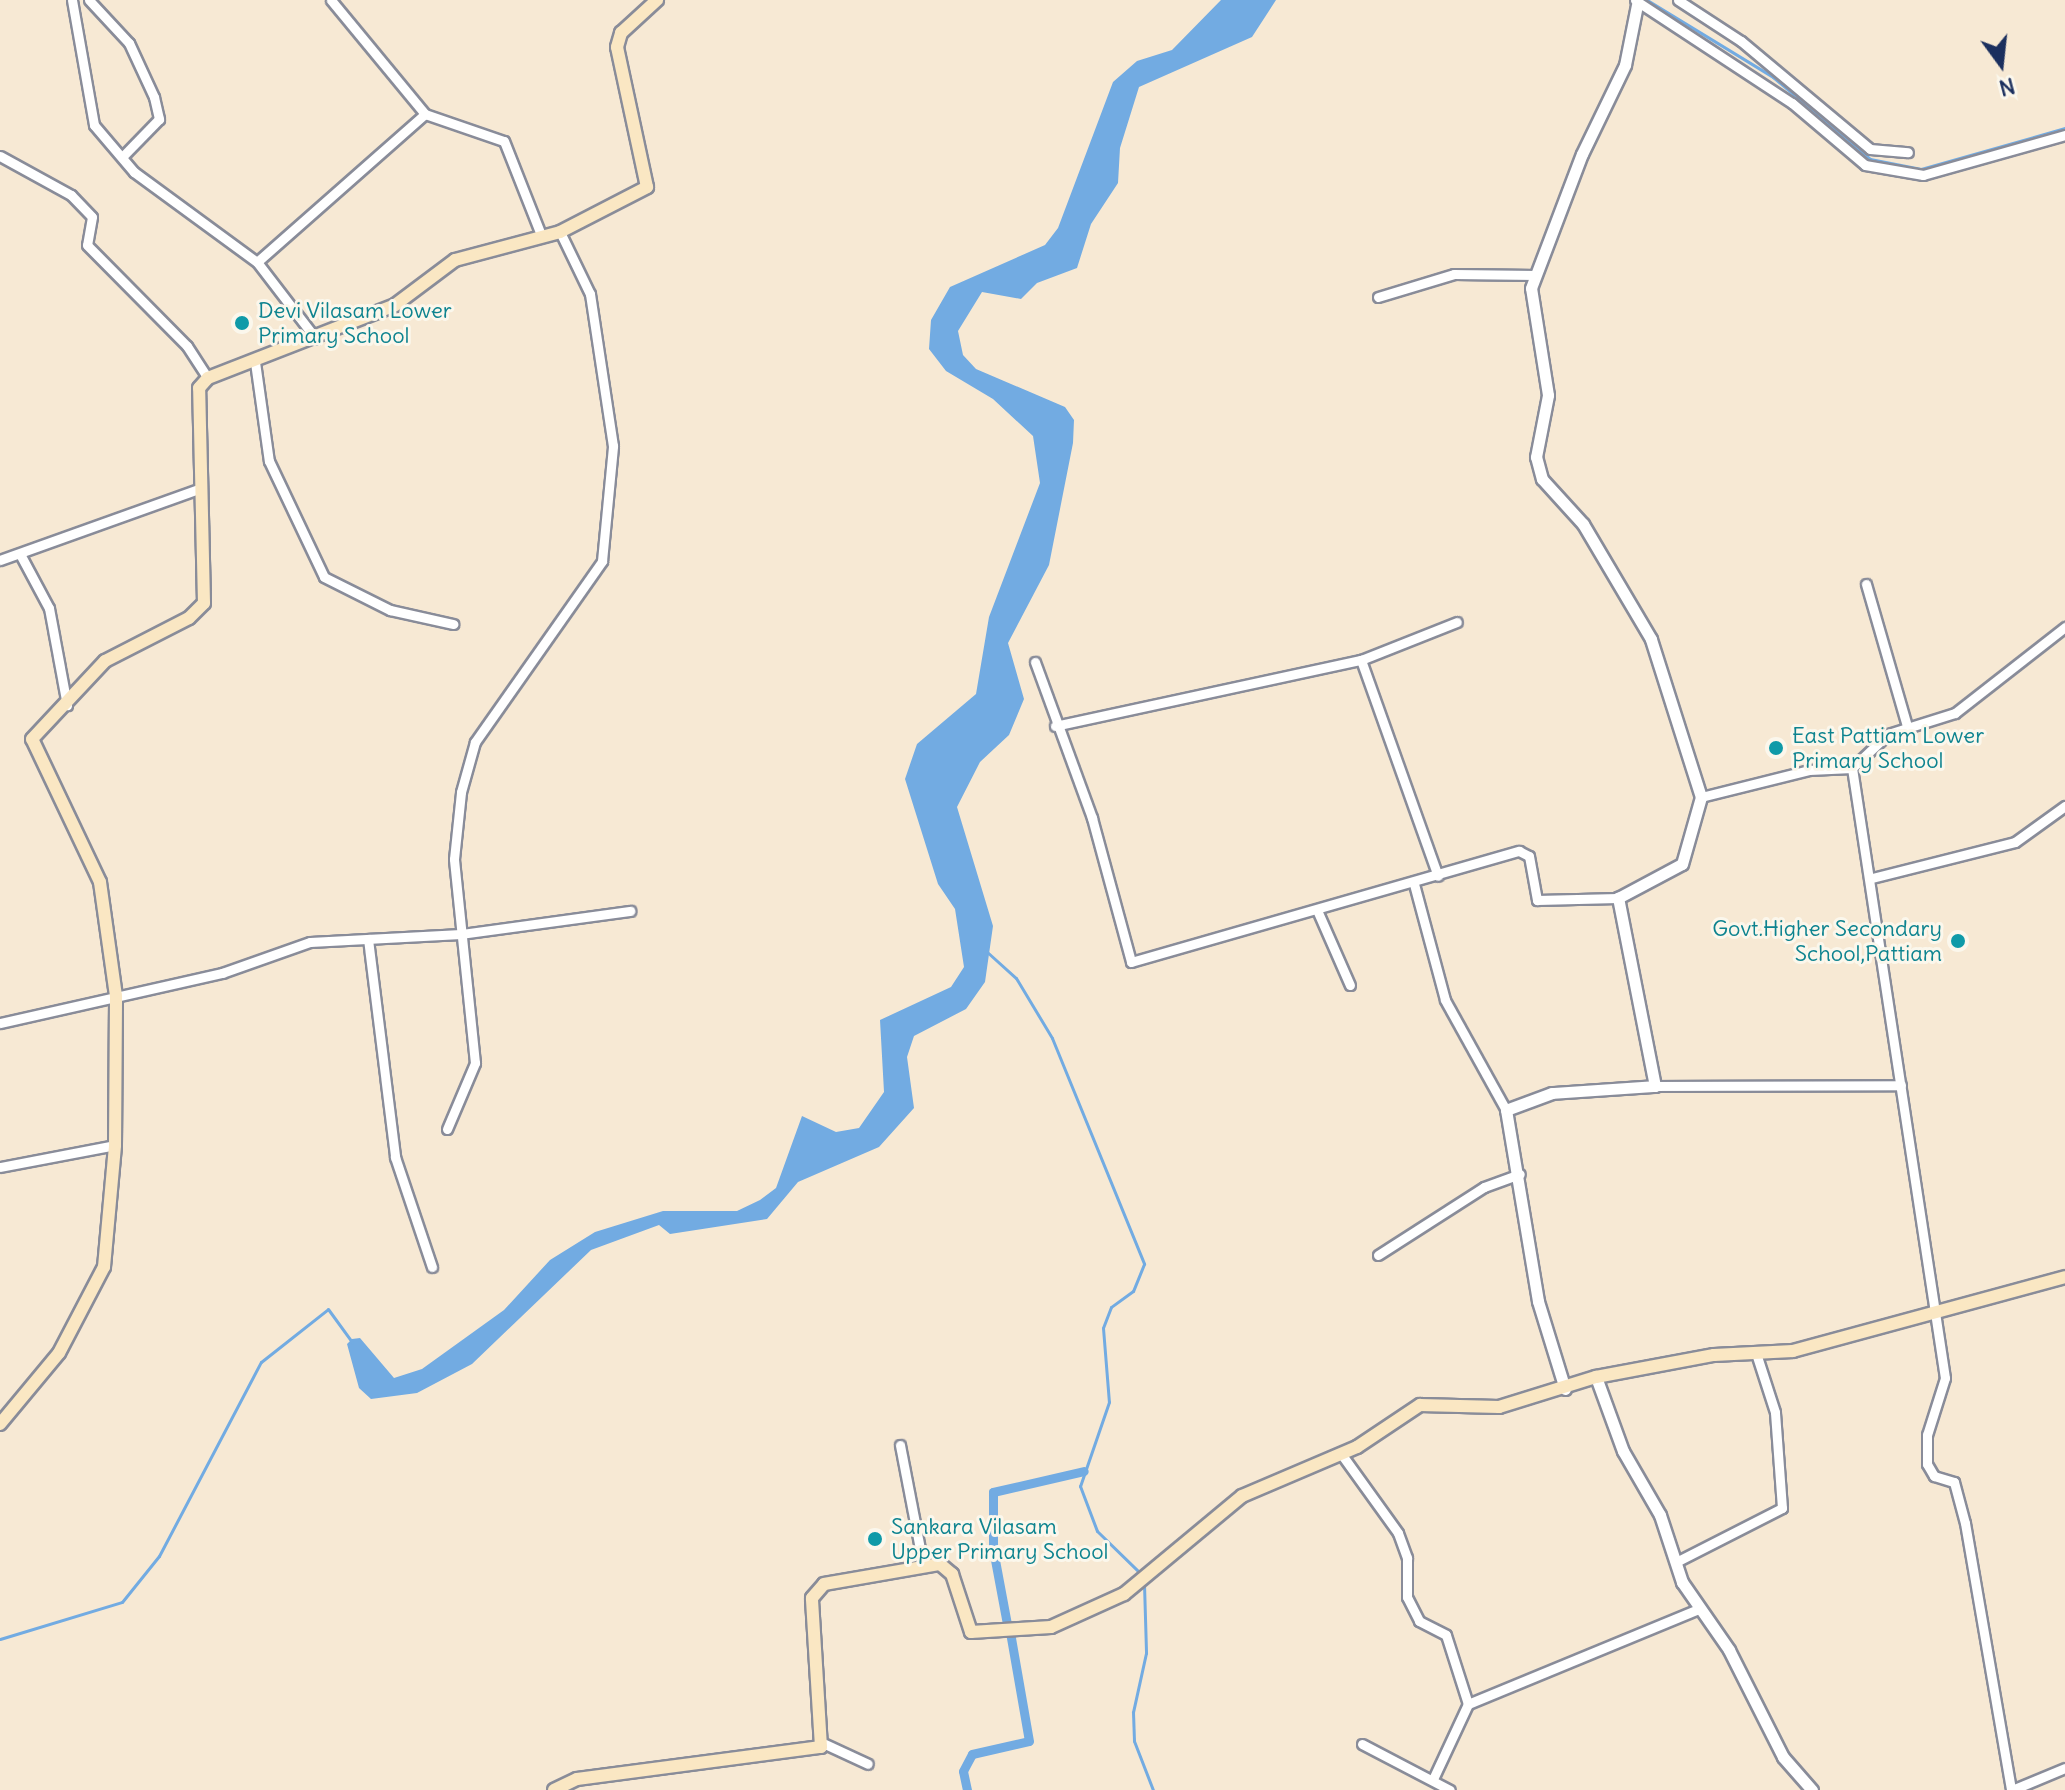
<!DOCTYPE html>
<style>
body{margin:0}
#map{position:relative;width:2065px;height:1790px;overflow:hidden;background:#f7e9d4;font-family:Delius,sans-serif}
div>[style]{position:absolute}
.water>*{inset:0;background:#72abe2}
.stream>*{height:3px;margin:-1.5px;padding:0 1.5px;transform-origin:1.5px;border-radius:1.5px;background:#72abe2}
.canal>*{height:9px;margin:-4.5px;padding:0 4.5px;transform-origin:4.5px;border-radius:4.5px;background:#72abe2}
.roads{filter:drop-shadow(2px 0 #898c99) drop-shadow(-2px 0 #898c99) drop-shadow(0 2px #898c99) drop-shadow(0 -2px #898c99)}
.minor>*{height:9px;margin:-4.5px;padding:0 4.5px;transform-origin:4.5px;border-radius:4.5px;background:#fff}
.tertiary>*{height:11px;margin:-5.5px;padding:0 5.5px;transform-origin:5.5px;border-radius:5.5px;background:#fff}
.secondary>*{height:12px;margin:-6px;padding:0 6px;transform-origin:6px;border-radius:6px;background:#fae7c3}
.dots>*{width:22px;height:22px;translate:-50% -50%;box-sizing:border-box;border:4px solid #fbf7ec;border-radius:50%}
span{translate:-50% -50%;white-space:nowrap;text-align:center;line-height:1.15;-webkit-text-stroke:6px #fbf7ec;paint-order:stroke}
.culture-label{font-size:22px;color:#0d838f}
.left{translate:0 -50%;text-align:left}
.right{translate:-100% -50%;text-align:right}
.north{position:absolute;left:1961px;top:24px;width:80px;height:80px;-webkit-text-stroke:6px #fbf7ec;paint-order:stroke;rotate:165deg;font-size:22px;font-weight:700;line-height:32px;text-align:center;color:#1b2f5e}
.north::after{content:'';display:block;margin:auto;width:28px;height:36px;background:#1b2f5e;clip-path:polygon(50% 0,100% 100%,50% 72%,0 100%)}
</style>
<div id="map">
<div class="water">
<i style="clip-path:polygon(1221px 0,1276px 0,1252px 37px,1139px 87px,1120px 148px,1118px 183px,1091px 224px,1077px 268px,1037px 283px,1021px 299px,982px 292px,958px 331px,963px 355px,976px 369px,1065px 407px,1074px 420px,1073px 443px,1049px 565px,1008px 643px,1024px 699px,1009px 735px,980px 762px,957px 807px,993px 926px,985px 982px,966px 1009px,914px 1036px,907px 1057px,914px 1108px,879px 1147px,798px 1182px,767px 1219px,670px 1234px,659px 1225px,591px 1250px,472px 1364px,417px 1393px,371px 1399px,359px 1388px,347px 1344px,352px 1339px,360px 1338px,394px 1378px,422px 1369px,504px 1310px,550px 1260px,595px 1232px,663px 1211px,737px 1211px,760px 1200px,776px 1188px,802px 1116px,836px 1132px,859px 1128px,884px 1092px,880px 1020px,951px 987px,964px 967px,955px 909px,938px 884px,905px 779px,917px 744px,976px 694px,989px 617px,1040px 483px,1033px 436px,993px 399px,946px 371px,929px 349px,931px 320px,950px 287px,1045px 245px,1058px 228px,1113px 82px,1137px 61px,1172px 50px)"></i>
</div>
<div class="stream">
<i style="left:1647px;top:0;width:148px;rotate:31.4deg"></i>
<i style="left:1773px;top:77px;width:127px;rotate:40.2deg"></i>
<i style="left:1870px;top:159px;width:52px;rotate:11.1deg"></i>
<i style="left:1921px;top:169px;width:150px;rotate:-15.9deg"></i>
<i style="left:986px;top:951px;width:40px;rotate:42deg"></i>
<i style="left:1016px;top:978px;width:70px;rotate:59deg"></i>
<i style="left:1052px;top:1038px;width:244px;rotate:67.8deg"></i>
<i style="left:1144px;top:1264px;width:29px;rotate:112deg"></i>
<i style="left:1133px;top:1291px;width:27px;rotate:144deg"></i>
<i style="left:1111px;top:1307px;width:22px;rotate:111deg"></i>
<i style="left:1103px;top:1328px;width:74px;rotate:85.4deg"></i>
<i style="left:1109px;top:1402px;width:89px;rotate:109deg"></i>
<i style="left:1080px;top:1486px;width:48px;rotate:69.3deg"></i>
<i style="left:1097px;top:1531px;width:60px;rotate:44.3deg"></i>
<i style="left:1144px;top:1584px;width:69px;rotate:88.3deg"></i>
<i style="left:1146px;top:1653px;width:60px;rotate:102.4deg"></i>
<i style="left:1133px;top:1712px;width:29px;rotate:88deg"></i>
<i style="left:1134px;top:1741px;width:53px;rotate:68.8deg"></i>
<i style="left:0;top:1639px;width:127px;rotate:-16.9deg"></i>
<i style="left:122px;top:1602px;width:59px;rotate:-51.2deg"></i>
<i style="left:159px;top:1556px;width:219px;rotate:-62.3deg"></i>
<i style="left:261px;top:1362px;width:85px;rotate:-38.3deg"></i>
<i style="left:328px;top:1309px;width:41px;rotate:54deg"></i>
</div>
<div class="canal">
<i style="left:1007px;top:1624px;width:76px;rotate:-100.6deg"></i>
<i style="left:993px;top:1549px;width:57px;rotate:-90deg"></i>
<i style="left:993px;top:1492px;width:93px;rotate:-13deg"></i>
<i style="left:967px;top:1790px;width:19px;rotate:-102deg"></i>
<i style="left:963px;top:1771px;width:19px;rotate:-62deg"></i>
<i style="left:972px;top:1754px;width:58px;rotate:-12.8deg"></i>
<i style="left:1029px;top:1741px;width:105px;rotate:-99.9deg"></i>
</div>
<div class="roads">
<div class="minor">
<i style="left:72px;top:0;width:127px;rotate:80deg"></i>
<i style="left:94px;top:125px;width:62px;rotate:49.6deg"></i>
<i style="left:134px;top:172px;width:152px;rotate:36.2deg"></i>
<i style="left:257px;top:262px;width:224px;rotate:-41.4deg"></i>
<i style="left:425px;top:114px;width:83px;rotate:18.9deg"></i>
<i style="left:504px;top:141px;width:101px;rotate:68.5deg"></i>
<i style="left:89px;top:0;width:59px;rotate:47.1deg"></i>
<i style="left:129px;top:43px;width:60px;rotate:65.2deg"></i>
<i style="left:154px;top:97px;width:23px;rotate:77deg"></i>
<i style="left:159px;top:119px;width:49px;rotate:134.2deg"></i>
<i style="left:331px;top:0;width:148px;rotate:50.5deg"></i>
<i style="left:1635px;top:0;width:188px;rotate:33.3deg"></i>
<i style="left:1792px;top:103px;width:96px;rotate:40.3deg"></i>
<i style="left:1865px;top:165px;width:59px;rotate:9.8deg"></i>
<i style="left:1923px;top:175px;width:148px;rotate:-15.7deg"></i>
<i style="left:1678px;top:0;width:75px;rotate:33.1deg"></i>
<i style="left:1741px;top:41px;width:168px;rotate:39.9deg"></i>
<i style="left:1870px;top:149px;width:38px;rotate:5deg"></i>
<i style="left:0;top:156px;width:81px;rotate:28.8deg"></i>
<i style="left:71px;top:195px;width:30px;rotate:46deg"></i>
<i style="left:92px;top:217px;width:28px;rotate:100deg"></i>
<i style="left:87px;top:245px;width:142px;rotate:45.3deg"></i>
<i style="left:187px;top:346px;width:38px;rotate:57deg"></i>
<i style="left:257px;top:262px;width:97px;rotate:52.5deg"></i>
<i style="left:1378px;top:297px;width:79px;rotate:-16.8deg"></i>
<i style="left:1454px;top:274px;width:82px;rotate:0.7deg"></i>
<i style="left:255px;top:362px;width:100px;rotate:82deg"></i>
<i style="left:269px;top:461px;width:128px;rotate:64.6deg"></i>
<i style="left:324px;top:577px;width:74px;rotate:26.6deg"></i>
<i style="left:390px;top:610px;width:65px;rotate:12.5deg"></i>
<i style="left:20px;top:554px;width:61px;rotate:61.8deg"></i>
<i style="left:49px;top:608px;width:99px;rotate:79.5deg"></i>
<i style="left:0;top:560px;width:210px;rotate:-19.7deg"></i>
<i style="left:1866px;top:584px;width:148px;rotate:73.9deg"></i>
<i style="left:1361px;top:660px;width:229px;rotate:70.4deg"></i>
<i style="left:1035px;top:662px;width:166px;rotate:69.9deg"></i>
<i style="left:1092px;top:818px;width:149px;rotate:74.8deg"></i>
<i style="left:1131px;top:962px;width:404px;rotate:-16deg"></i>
<i style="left:1519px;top:851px;width:11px;rotate:27deg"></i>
<i style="left:1529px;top:856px;width:45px;rotate:79.7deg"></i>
<i style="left:1537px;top:900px;width:81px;rotate:-1.4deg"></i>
<i style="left:1055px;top:726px;width:313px;rotate:-12.2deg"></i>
<i style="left:1361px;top:660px;width:103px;rotate:-21.6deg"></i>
<i style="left:1852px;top:768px;width:617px;rotate:81.33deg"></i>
<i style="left:1945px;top:1378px;width:60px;rotate:107.5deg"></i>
<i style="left:1927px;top:1435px;width:29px;rotate:90deg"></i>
<i style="left:1927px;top:1464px;width:14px;rotate:60deg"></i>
<i style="left:1934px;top:1476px;width:21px;rotate:17deg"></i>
<i style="left:1954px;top:1482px;width:42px;rotate:75deg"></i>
<i style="left:1965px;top:1523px;width:271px;rotate:80.2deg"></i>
<i style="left:1701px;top:797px;width:111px;rotate:-14deg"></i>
<i style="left:1809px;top:770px;width:43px;rotate:-2.7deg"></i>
<i style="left:1852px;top:768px;width:50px;rotate:-43.4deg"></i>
<i style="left:1888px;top:734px;width:70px;rotate:-17.4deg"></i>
<i style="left:1955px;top:713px;width:140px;rotate:-38deg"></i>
<i style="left:1872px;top:878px;width:147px;rotate:-14.1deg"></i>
<i style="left:2015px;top:842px;width:62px;rotate:-35.8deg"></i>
<i style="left:1414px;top:884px;width:120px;rotate:75deg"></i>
<i style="left:1445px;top:1000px;width:126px;rotate:61deg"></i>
<i style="left:1317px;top:910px;width:82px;rotate:66.3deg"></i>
<i style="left:368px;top:939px;width:220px;rotate:82.9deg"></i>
<i style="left:395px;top:1157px;width:116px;rotate:71.4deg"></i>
<i style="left:0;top:1023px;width:228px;rotate:-12.7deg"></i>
<i style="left:222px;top:973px;width:93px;rotate:-19.4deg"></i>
<i style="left:310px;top:942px;width:151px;rotate:-3deg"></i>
<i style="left:461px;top:934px;width:171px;rotate:-7.8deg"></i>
<i style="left:1655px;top:1086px;width:246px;rotate:-0.2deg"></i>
<i style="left:447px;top:1129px;width:72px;rotate:-67deg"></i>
<i style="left:475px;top:1063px;width:205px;rotate:-95.9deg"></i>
<i style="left:454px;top:859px;width:67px;rotate:-84deg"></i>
<i style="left:461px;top:792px;width:52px;rotate:-74.4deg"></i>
<i style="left:475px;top:742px;width:221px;rotate:-54.9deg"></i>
<i style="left:602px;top:561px;width:116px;rotate:-84.5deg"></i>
<i style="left:613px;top:446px;width:154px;rotate:-98.6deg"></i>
<i style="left:590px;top:294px;width:69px;rotate:-115.8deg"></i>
<i style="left:0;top:1167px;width:117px;rotate:-10.8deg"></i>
<i style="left:1378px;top:1255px;width:126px;rotate:-32.7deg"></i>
<i style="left:1484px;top:1187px;width:38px;rotate:-20deg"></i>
<i style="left:900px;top:1445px;width:122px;rotate:79.1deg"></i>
<i style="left:1342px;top:1455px;width:96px;rotate:54.3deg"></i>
<i style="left:1398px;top:1533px;width:27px;rotate:70deg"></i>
<i style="left:1407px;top:1558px;width:39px;rotate:90deg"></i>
<i style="left:1407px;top:1597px;width:27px;rotate:63deg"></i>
<i style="left:1419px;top:1621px;width:30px;rotate:27deg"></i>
<i style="left:1446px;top:1635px;width:72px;rotate:72.3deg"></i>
<i style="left:1468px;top:1704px;width:81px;rotate:115deg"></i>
<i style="left:1676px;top:1562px;width:119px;rotate:-27deg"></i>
<i style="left:1782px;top:1508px;width:96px;rotate:-94.2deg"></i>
<i style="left:1775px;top:1412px;width:62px;rotate:-107.9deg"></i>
<i style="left:1468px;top:1704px;width:250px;rotate:-22.4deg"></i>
<i style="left:825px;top:1744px;width:47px;rotate:24.9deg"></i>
<i style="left:1362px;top:1744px;width:99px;rotate:27.6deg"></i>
<i style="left:2012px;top:1790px;width:57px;rotate:-22.5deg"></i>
</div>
<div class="tertiary">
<i style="left:1596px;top:1377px;width:79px;rotate:70deg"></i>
<i style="left:1623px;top:1451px;width:74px;rotate:60deg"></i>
<i style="left:1660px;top:1515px;width:71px;rotate:71.8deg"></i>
<i style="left:1682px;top:1582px;width:83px;rotate:55.3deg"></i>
<i style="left:1729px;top:1650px;width:120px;rotate:63.2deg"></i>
<i style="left:1783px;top:1757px;width:44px;rotate:48.7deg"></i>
<i style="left:1565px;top:1389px;width:92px;rotate:-107.1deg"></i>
<i style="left:1538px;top:1301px;width:194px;rotate:-99.5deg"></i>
<i style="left:1506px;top:1110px;width:49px;rotate:-20.3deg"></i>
<i style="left:1552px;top:1093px;width:103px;rotate:-3.9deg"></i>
<i style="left:1655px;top:1086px;width:192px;rotate:-101.1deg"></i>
<i style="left:1618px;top:898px;width:72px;rotate:-28deg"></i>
<i style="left:1682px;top:864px;width:70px;rotate:-74.2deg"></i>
<i style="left:1701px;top:797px;width:166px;rotate:-107.6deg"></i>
<i style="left:1651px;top:639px;width:134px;rotate:-120.6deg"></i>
<i style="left:1583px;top:524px;width:61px;rotate:-132.3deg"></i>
<i style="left:1542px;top:479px;width:23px;rotate:-105deg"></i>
<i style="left:1536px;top:457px;width:63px;rotate:-79deg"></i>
<i style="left:1548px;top:395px;width:108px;rotate:-99deg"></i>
<i style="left:1531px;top:288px;width:143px;rotate:-69.2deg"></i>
<i style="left:1582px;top:154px;width:99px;rotate:-64.2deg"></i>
<i style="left:1625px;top:65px;width:61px;rotate:-78.7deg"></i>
</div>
<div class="secondary">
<i style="left:0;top:1424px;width:92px;rotate:-50.3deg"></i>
<i style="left:59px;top:1353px;width:97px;rotate:-62.4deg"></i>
<i style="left:104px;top:1267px;width:122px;rotate:-84.8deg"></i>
<i style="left:115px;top:1145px;width:149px;rotate:-89.6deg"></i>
<i style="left:116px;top:996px;width:115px;rotate:-98deg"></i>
<i style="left:100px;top:882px;width:158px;rotate:-115.4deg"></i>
<i style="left:32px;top:739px;width:107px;rotate:-46.9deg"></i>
<i style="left:105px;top:661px;width:94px;rotate:-27.1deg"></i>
<i style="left:189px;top:618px;width:21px;rotate:-45deg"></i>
<i style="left:204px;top:603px;width:215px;rotate:-91.3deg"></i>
<i style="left:199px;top:388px;width:13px;rotate:-48deg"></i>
<i style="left:208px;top:378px;width:201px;rotate:-21.3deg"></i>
<i style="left:395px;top:305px;width:75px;rotate:-36.9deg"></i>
<i style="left:455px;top:260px;width:109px;rotate:-14.9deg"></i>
<i style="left:560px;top:232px;width:98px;rotate:-27.3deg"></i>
<i style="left:647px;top:187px;width:143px;rotate:-102.1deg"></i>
<i style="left:617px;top:47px;width:15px;rotate:-74deg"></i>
<i style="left:621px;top:33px;width:49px;rotate:-42.5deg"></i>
<i style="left:554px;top:1790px;width:25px;rotate:-26deg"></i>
<i style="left:577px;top:1779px;width:246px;rotate:-7.5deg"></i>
<i style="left:821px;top:1747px;width:149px;rotate:-93.5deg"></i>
<i style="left:812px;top:1598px;width:18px;rotate:-49deg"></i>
<i style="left:824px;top:1584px;width:118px;rotate:-9.8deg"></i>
<i style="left:940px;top:1564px;width:16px;rotate:40deg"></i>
<i style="left:952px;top:1574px;width:61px;rotate:71.9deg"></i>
<i style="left:971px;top:1632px;width:80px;rotate:-3.6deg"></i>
<i style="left:1051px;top:1627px;width:80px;rotate:-24.3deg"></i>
<i style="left:1124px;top:1594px;width:153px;rotate:-39.7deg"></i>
<i style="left:1242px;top:1496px;width:125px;rotate:-23.1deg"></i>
<i style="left:1357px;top:1447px;width:76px;rotate:-33.7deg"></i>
<i style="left:1420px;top:1405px;width:79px;rotate:1.5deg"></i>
<i style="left:1499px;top:1407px;width:102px;rotate:-17.2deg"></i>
<i style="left:1596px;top:1377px;width:120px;rotate:-10.6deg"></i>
<i style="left:1714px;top:1355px;width:79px;rotate:-2.9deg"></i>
<i style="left:1793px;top:1351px;width:282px;rotate:-15.2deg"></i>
</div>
</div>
<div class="dots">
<i style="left:242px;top:323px;background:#0f9aa8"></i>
<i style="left:1776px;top:748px;background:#0f9aa8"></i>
<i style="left:1958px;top:941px;background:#0f9aa8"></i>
<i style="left:875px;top:1539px;background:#0f9aa8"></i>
</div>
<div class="culture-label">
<span class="left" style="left:258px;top:323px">Devi Vilasam Lower<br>Primary School</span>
<span class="left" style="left:1792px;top:748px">East Pattiam Lower<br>Primary School</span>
<span class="right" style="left:1942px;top:941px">Govt.Higher Secondary<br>School,Pattiam</span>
<span class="left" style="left:891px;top:1539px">Sankara Vilasam<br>Upper Primary School</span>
</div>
<div class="north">N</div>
</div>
